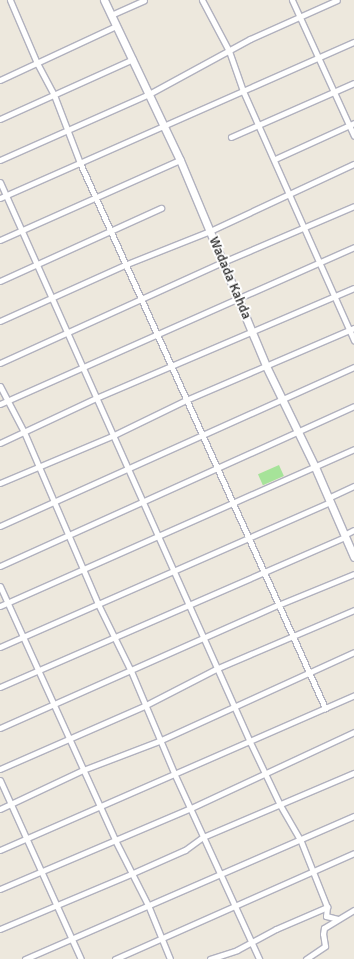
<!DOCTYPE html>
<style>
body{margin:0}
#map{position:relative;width:354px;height:959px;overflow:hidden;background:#ede8dd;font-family:Signika,sans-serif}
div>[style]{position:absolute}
.green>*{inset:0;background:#a6e399;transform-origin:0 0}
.roads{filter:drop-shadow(1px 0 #b1b1be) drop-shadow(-1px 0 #b1b1be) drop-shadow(0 1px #b1b1be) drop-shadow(0 -1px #b1b1be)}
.street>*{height:5px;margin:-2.5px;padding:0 2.5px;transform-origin:2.5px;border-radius:2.5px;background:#fff}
.secondary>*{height:7px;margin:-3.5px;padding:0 3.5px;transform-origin:3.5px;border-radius:3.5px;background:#fff}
span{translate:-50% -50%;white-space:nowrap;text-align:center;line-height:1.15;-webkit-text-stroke:4px #fff;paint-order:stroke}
.street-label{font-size:14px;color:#2b2b2b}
</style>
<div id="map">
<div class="green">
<i style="left:279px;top:465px;width:12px;height:23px;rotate:66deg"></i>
</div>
<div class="roads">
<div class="street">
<i style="left:10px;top:0;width:69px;rotate:66.8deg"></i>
<i style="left:37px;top:63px;width:36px;rotate:62deg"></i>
<i style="left:54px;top:95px;width:73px;rotate:69.1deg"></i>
<i style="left:80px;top:163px;width:598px;rotate:65.79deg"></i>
<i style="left:202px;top:0;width:58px;rotate:62.1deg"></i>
<i style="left:229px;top:51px;width:42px;rotate:70.7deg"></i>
<i style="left:243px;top:91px;width:273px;rotate:66deg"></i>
<i style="left:292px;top:0;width:149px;rotate:65.5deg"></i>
<i style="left:111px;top:15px;width:36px;rotate:-24deg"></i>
<i style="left:0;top:80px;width:128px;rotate:-25deg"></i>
<i style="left:0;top:119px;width:146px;rotate:-24.3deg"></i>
<i style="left:231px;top:137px;width:134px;rotate:-23.7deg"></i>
<i style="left:275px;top:159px;width:87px;rotate:-24.5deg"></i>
<i style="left:0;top:160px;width:163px;rotate:-23.9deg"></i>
<i style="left:149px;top:94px;width:115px;rotate:-28.6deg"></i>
<i style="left:250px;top:39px;width:95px;rotate:-24.1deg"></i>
<i style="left:0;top:182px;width:613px;rotate:65.94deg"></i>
<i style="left:250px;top:742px;width:70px;rotate:64.5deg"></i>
<i style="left:280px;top:805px;width:39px;rotate:60deg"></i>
<i style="left:300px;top:839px;width:73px;rotate:68.3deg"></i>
<i style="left:0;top:198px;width:387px;rotate:-23.8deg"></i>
<i style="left:0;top:240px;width:197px;rotate:-24deg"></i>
<i style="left:0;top:281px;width:177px;rotate:-24.4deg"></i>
<i style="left:0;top:321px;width:139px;rotate:-24.2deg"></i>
<i style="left:127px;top:264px;width:89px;rotate:-21.7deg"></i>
<i style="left:210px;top:231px;width:159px;rotate:-25deg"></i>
<i style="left:0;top:363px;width:245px;rotate:-24.4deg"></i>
<i style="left:223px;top:262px;width:142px;rotate:-23.1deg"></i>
<i style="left:0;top:386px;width:52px;rotate:62.4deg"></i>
<i style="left:24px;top:432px;width:187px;rotate:66.7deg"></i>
<i style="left:98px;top:604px;width:75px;rotate:63.8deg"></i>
<i style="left:131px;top:671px;width:111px;rotate:67.1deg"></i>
<i style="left:174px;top:773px;width:205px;rotate:65.4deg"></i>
<i style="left:0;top:404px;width:387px;rotate:-23.9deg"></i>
<i style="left:0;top:443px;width:106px;rotate:-25.1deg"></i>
<i style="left:96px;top:398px;width:280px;rotate:-23.1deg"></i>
<i style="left:0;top:483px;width:124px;rotate:-22.8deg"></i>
<i style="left:114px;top:435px;width:80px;rotate:-25.9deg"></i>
<i style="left:186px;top:400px;width:183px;rotate:-23.2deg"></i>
<i style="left:328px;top:498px;width:29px;rotate:-25deg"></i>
<i style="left:0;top:526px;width:388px;rotate:-24.2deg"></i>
<i style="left:344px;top:535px;width:11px;rotate:-27deg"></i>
<i style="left:0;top:566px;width:388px;rotate:-24.3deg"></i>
<i style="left:0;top:586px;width:279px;rotate:65.6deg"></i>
<i style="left:115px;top:840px;width:73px;rotate:63.1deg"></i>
<i style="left:148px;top:905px;width:58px;rotate:67.8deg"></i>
<i style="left:0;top:606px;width:387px;rotate:-23.9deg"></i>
<i style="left:0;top:647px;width:360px;rotate:-23.7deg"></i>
<i style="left:0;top:687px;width:376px;rotate:-23.5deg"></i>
<i style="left:0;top:728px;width:304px;rotate:-23.9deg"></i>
<i style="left:278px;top:605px;width:82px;rotate:-22.2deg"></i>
<i style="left:0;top:769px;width:157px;rotate:-23.6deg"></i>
<i style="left:144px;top:706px;width:83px;rotate:-27.2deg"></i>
<i style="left:218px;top:668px;width:148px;rotate:-23.1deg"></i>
<i style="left:0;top:780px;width:196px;rotate:65.7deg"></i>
<i style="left:0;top:809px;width:92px;rotate:-25.2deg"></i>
<i style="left:83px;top:770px;width:81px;rotate:-20.9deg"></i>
<i style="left:159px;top:741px;width:214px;rotate:-24.5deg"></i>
<i style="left:0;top:850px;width:386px;rotate:-23.6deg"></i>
<i style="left:0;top:889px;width:207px;rotate:-23deg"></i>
<i style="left:191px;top:808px;width:180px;rotate:-25deg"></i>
<i style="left:0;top:929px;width:144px;rotate:-22.8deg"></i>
<i style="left:133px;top:873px;width:57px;rotate:-23.9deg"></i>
<i style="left:185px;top:850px;width:22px;rotate:-36deg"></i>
<i style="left:203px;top:837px;width:164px;rotate:-23deg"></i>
<i style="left:25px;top:959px;width:359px;rotate:-23.5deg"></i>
<i style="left:115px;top:959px;width:261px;rotate:-23.9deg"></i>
<i style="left:210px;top:959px;width:28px;rotate:-18deg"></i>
<i style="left:237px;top:950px;width:44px;rotate:-28.3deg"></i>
<i style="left:276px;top:929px;width:56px;rotate:-23.3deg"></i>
<i style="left:327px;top:907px;width:9px;rotate:96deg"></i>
<i style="left:326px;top:916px;width:12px;rotate:14deg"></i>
<i style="left:306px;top:959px;width:23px;rotate:-34deg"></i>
<i style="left:325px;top:946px;width:12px;rotate:-99deg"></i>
<i style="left:323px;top:934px;width:6px;rotate:-81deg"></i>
<i style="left:324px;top:928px;width:35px;rotate:-31deg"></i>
</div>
<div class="secondary">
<i style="left:104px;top:0;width:177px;rotate:64.6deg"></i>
<i style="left:180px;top:160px;width:223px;rotate:67.3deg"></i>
<i style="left:266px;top:366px;width:112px;rotate:64.1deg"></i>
<i style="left:315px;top:467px;width:98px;rotate:66.6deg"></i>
</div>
</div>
<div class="street-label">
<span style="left:230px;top:278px;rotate:67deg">Wadada Kahda</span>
</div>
</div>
